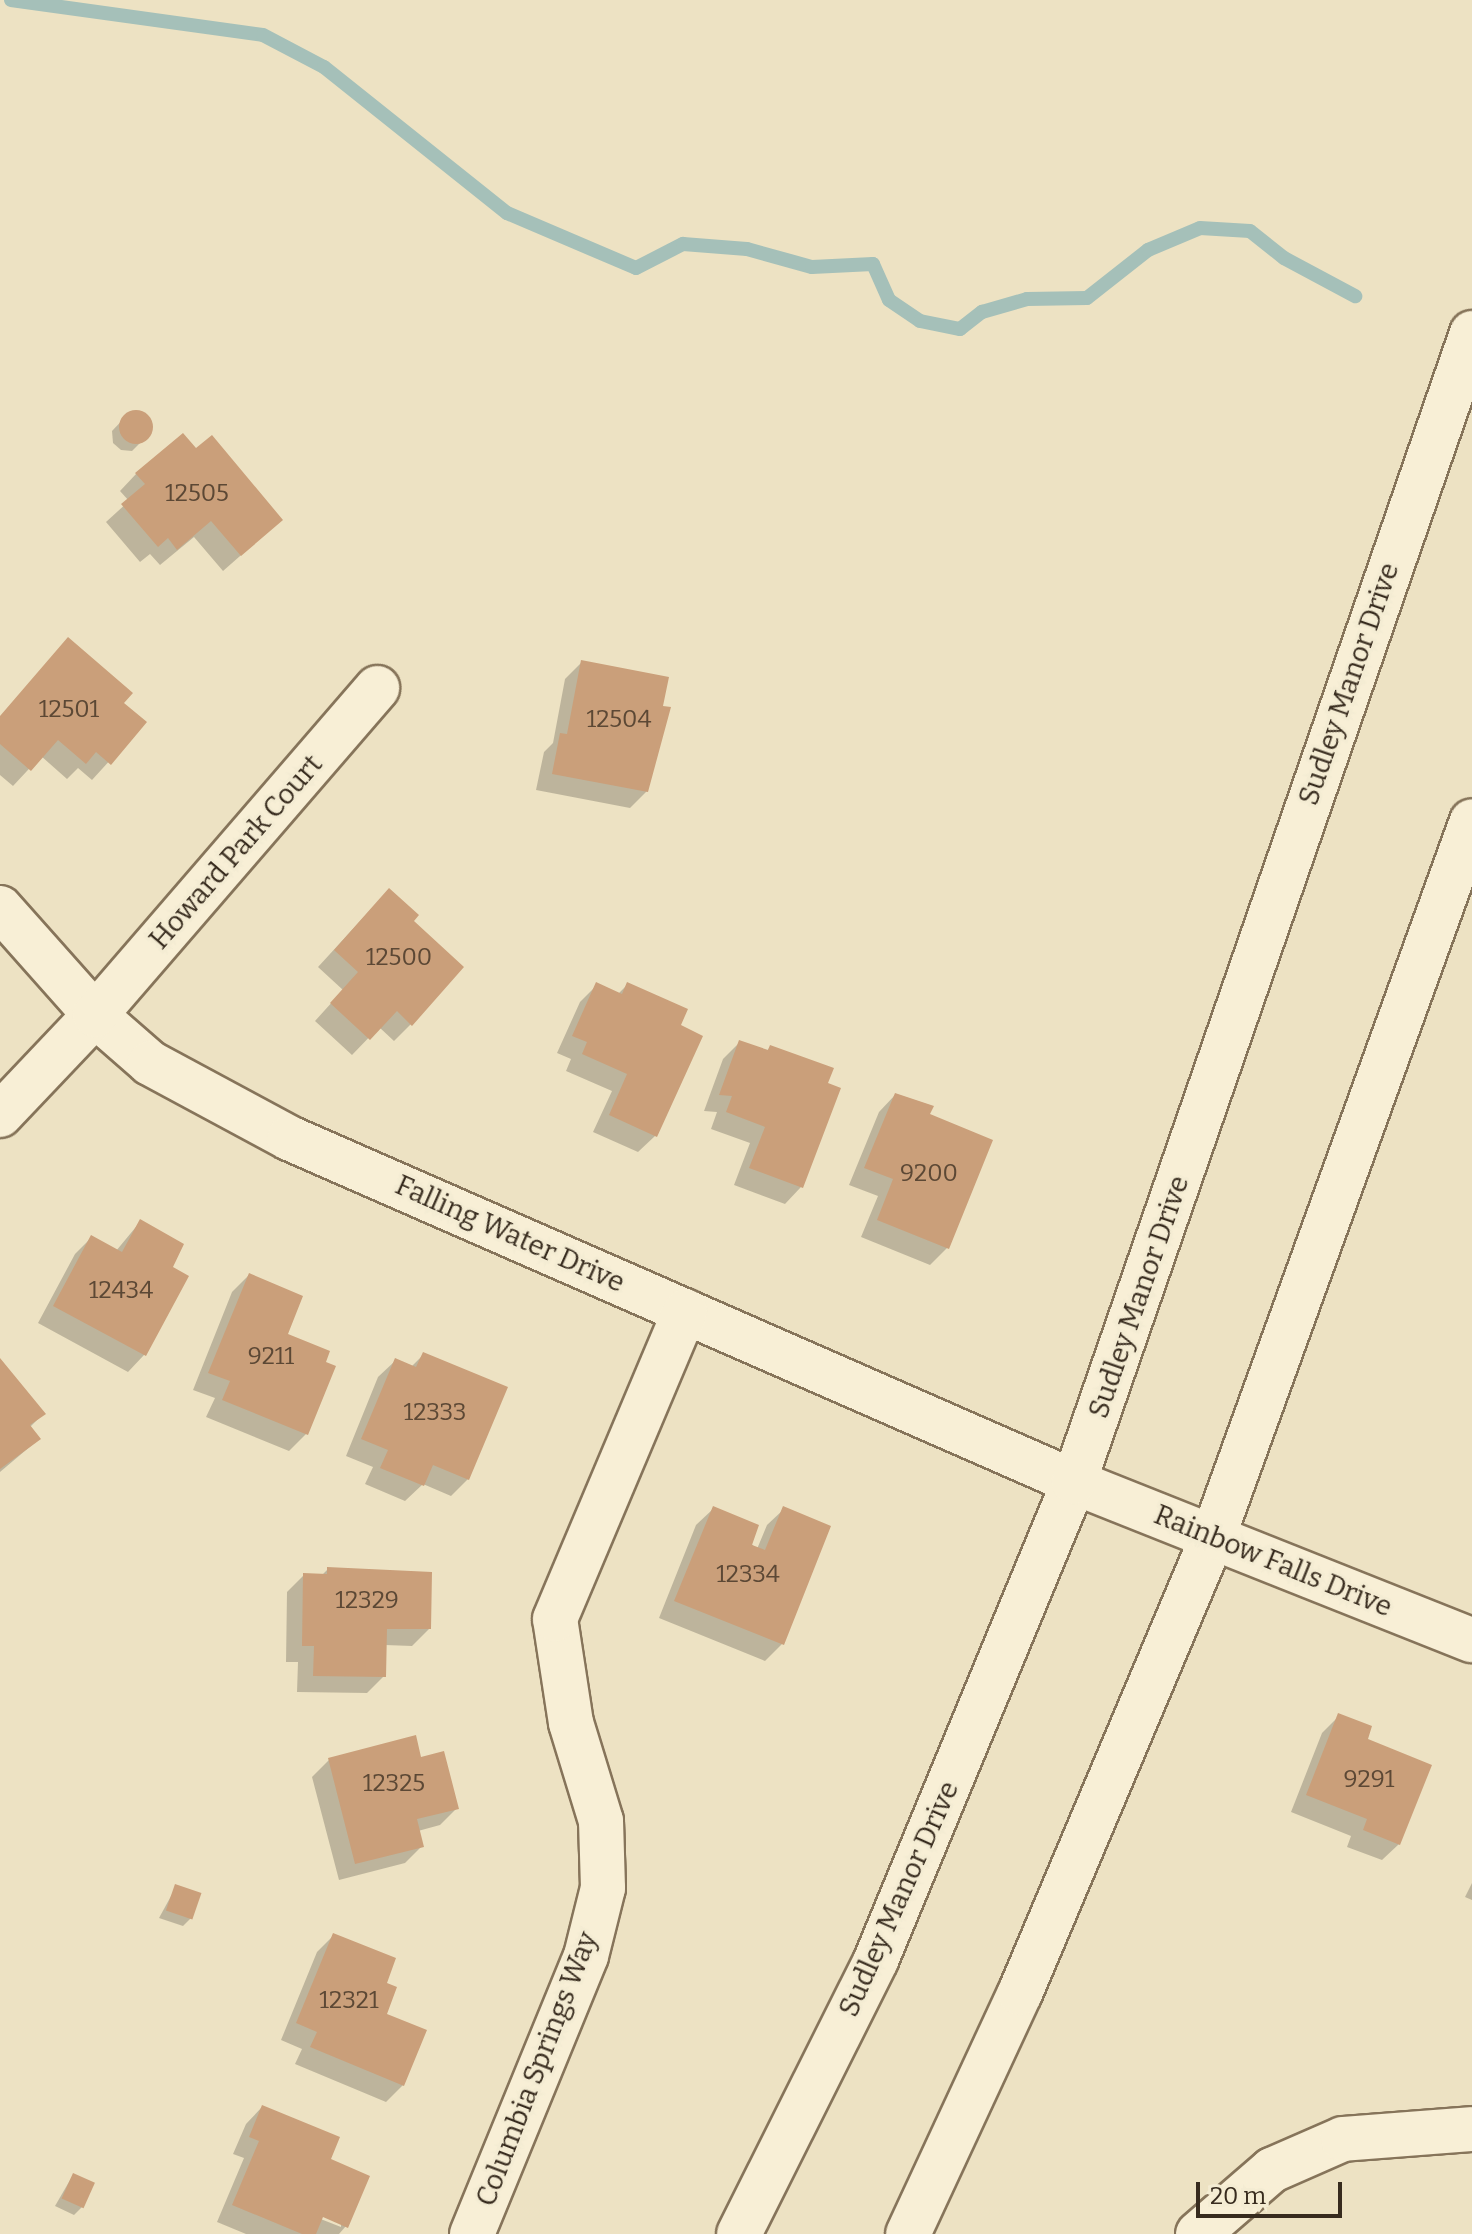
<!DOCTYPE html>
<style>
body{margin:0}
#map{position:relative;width:1472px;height:2234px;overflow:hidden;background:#ede2c3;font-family:Bitter,serif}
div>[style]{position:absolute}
.shadow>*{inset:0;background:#0003}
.stream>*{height:14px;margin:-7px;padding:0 7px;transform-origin:7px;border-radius:7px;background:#a5c0b9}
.building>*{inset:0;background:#ca9f7a;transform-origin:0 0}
.round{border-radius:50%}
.roads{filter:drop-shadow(2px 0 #86745a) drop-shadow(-2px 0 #86745a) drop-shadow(0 2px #86745a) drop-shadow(0 -2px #86745a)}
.street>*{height:44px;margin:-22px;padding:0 22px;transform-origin:22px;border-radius:22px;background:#f8efd6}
.secondary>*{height:44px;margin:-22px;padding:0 22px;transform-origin:22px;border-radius:22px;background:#f8efd6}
span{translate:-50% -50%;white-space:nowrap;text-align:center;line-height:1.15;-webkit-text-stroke:6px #f4ecd3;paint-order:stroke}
.number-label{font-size:24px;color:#5c4835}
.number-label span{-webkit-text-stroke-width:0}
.street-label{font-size:28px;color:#372b1e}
.scale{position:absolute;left:1196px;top:2182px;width:146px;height:36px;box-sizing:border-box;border:4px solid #372b1e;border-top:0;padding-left:10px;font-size:24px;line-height:28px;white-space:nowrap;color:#372b1e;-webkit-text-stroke:6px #f4ecd3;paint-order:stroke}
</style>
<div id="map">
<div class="shadow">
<i style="clip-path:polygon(129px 413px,142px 413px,151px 422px,150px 433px,132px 451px,121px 450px,113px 443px,112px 431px)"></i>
<i style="clip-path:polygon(196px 450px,281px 520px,223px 571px,194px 537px,160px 565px,150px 554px,140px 562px,106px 522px,129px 501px,120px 491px,136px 474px)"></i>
<i style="clip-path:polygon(582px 662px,647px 791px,630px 808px,536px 790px,544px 752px,553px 743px,565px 679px)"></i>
<i style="clip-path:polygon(122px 704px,144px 723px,92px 780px,78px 768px,67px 779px,41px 756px,13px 786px,0 775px,0 716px)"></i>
<i style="clip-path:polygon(373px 907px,411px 1024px,394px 1041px,379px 1027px,352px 1055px,315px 1021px,343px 990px,318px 967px)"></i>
<i style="clip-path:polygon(628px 984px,655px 1136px,638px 1152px,593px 1132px,612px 1091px,566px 1071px,571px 1059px,557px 1053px,580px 1002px,597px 985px,618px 994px)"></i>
<i style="clip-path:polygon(740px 1042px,766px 1052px,770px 1047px,801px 1187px,785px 1204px,734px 1185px,750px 1143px,711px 1129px,717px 1112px,704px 1111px,723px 1059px)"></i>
<i style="clip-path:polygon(895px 1095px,928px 1115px,947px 1248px,930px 1265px,861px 1237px,878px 1196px,849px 1185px,879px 1112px)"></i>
<i style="clip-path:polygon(140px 1222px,170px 1268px,187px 1277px,144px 1355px,128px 1372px,38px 1323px,75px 1254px,92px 1237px,116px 1251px)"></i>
<i style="clip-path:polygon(249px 1275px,285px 1336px,306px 1434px,289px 1451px,206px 1417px,215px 1398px,193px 1390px,232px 1292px)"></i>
<i style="clip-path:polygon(424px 1354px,468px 1479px,451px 1496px,423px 1484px,405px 1501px,365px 1484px,373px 1467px,346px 1456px,378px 1377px,395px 1361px,411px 1367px)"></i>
<i style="clip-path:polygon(0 1361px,43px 1414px,30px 1427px,39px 1439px,0 1472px)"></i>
<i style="clip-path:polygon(713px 1509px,757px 1549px,767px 1525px,784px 1509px,782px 1644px,765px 1661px,659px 1618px,696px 1525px)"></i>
<i style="clip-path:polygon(328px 1569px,429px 1629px,412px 1646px,385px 1645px,384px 1676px,367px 1693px,297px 1692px,298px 1662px,286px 1662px,287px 1592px,304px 1575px,321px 1576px)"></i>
<i style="clip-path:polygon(1339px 1716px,1365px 1740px,1399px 1844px,1382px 1860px,1347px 1847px,1351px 1836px,1291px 1812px,1322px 1733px)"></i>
<i style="clip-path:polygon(329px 1760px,420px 1760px,457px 1808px,440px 1825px,418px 1831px,422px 1846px,405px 1863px,339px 1880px,312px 1777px)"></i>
<i style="clip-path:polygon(1472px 1883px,1472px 1900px,1465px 1897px)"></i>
<i style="clip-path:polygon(176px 1887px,191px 1918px,183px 1926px,159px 1918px)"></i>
<i style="clip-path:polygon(334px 1935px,384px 1984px,384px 2015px,403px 2085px,386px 2102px,295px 2064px,302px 2049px,281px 2040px,317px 1952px)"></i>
<i style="clip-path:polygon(evenodd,262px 2107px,328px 2160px,346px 2226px,339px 2234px,246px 2234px,217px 2222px,244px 2158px,233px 2154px,246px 2124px,262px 2107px,315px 2212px,341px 2223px,341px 2227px,313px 2216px,315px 2212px)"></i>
<i style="clip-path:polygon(73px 2175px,82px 2207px,74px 2215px,55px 2206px)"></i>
</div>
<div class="stream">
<i style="left:11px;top:0;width:254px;rotate:7.9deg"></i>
<i style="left:263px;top:35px;width:69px;rotate:27.7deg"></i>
<i style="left:324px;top:67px;width:234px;rotate:38.6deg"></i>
<i style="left:507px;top:213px;width:140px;rotate:23.1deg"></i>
<i style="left:636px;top:268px;width:53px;rotate:-27.1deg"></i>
<i style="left:683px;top:244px;width:64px;rotate:4.5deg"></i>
<i style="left:747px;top:249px;width:67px;rotate:15.5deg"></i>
<i style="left:812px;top:267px;width:61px;rotate:-2.8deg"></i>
<i style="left:873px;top:264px;width:39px;rotate:66deg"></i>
<i style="left:889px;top:300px;width:37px;rotate:34deg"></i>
<i style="left:920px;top:321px;width:41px;rotate:11.3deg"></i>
<i style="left:960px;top:329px;width:28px;rotate:-38deg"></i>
<i style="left:982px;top:312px;width:47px;rotate:-16.1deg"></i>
<i style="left:1027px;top:299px;width:60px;rotate:-1deg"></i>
<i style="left:1087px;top:298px;width:78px;rotate:-38.2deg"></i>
<i style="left:1148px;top:250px;width:56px;rotate:-22.9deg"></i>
<i style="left:1200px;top:228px;width:50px;rotate:3.4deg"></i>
<i style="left:1250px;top:231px;width:43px;rotate:38.5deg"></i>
<i style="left:1284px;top:258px;width:81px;rotate:28.2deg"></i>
</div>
<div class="building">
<i class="round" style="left:119px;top:410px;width:34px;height:34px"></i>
<i style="clip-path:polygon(183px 433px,196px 448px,212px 435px,283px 520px,241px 556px,211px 521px,177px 550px,168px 538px,158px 547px,121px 504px,145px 484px,135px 473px)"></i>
<i style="clip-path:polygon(68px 637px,133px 693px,124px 703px,147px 722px,111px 765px,96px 752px,86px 764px,58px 740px,31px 771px,0 744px,0 716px)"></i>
<i style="clip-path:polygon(581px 660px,669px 677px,663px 706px,671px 707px,648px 792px,552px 774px,560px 733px,567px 734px)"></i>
<i style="clip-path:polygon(389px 888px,419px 915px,414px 921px,464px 967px,412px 1026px,397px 1011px,370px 1040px,330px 1003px,358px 972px,334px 950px)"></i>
<i style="clip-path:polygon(596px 982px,622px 994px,627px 982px,688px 1009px,681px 1025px,703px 1036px,657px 1137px,609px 1115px,627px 1074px,582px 1054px,587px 1042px,572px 1036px)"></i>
<i style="clip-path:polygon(739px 1040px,768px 1050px,770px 1045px,834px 1068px,828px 1083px,841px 1088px,803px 1188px,749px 1168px,765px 1127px,726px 1112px,732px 1096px,719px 1095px)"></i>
<i style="clip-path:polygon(895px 1093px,934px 1106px,930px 1114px,993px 1140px,949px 1249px,877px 1220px,893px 1179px,864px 1168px)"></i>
<i style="clip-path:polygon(140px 1219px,184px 1244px,173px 1267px,189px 1276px,146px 1356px,53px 1306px,91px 1235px,122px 1252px)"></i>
<i style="clip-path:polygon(249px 1273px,303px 1296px,288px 1334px,330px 1351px,326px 1362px,336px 1366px,308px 1435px,222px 1400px,230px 1381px,208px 1373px)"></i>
<i style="clip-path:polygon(423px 1352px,508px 1387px,469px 1480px,433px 1465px,424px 1486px,380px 1468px,388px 1450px,361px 1439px,395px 1358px,416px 1367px)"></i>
<i style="clip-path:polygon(0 1358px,46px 1414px,30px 1425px,41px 1439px,0 1469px)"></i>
<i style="clip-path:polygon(713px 1506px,759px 1525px,752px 1545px,765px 1550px,783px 1506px,831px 1526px,784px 1645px,674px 1601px)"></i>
<i style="clip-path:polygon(327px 1567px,432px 1572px,431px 1629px,387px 1629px,386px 1677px,313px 1676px,314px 1646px,302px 1646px,303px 1573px,327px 1574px)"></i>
<i style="clip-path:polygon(1338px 1713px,1372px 1726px,1368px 1739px,1432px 1765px,1400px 1845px,1363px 1830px,1367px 1819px,1306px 1795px)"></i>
<i style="clip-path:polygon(416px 1735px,421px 1757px,444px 1751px,459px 1809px,417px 1819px,424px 1847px,355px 1864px,328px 1758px)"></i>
<i style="left:175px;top:1884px;width:28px;height:28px;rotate:19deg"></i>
<i style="clip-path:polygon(333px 1933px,396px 1958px,387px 1983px,397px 1987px,387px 2014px,427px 2030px,404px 2086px,310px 2047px,317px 2032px,296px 2023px)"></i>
<i style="clip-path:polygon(262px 2105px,340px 2137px,331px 2159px,370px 2176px,348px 2228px,323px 2217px,316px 2234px,302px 2234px,232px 2205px,259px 2141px,249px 2137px)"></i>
<i style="left:73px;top:2173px;width:24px;height:28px;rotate:24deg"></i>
</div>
<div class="roads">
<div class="street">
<i style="left:0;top:908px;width:143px;rotate:48.4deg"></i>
<i style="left:95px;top:1015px;width:73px;rotate:41.1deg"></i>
<i style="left:150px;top:1063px;width:158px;rotate:28.3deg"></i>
<i style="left:289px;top:1138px;width:857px;rotate:23.66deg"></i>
<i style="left:1074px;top:1482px;width:428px;rotate:21.7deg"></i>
<i style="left:0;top:1115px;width:138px;rotate:-46.5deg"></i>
<i style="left:95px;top:1015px;width:432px;rotate:-49.2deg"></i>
<i style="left:472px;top:2234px;width:300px;rotate:-67.7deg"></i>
<i style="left:586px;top:1956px;width:70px;rotate:-76deg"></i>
<i style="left:603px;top:1888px;width:67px;rotate:-91.7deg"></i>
<i style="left:601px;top:1821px;width:102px;rotate:-107deg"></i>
<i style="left:571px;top:1723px;width:105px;rotate:-98.7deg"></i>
<i style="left:555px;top:1619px;width:334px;rotate:-67.1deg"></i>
<i style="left:1198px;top:2234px;width:98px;rotate:-40.9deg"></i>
<i style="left:1272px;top:2170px;width:77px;rotate:-23.6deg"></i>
<i style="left:1343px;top:2139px;width:129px;rotate:-4.4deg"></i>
</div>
<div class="secondary">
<i style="left:739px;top:2234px;width:306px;rotate:-63.4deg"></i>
<i style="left:876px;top:1960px;width:517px;rotate:-67.5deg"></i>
<i style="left:1074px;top:1482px;width:1216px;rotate:-70.89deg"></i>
<i style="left:908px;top:2234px;width:266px;rotate:-65.1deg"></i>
<i style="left:1020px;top:1993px;width:495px;rotate:-67.1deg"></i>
<i style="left:1213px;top:1537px;width:761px;rotate:-70.11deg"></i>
</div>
</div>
<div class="number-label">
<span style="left:197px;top:494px">12505</span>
<span style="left:69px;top:710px">12501</span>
<span style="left:619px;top:720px">12504</span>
<span style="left:399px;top:958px">12500</span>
<span style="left:929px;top:1174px">9200</span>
<span style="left:121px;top:1291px">12434</span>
<span style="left:271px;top:1357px">9211</span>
<span style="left:435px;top:1413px">12333</span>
<span style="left:748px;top:1575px">12334</span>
<span style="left:367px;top:1601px">12329</span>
<span style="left:1369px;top:1780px">9291</span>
<span style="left:394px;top:1784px">12325</span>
<span style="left:349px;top:2001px">12321</span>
</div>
<div class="street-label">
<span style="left:1349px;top:684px;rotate:-71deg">Sudley Manor Drive</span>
<span style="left:236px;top:852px;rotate:-49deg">Howard Park Court</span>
<span style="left:510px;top:1234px;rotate:24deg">Falling Water Drive</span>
<span style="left:1139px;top:1297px;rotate:-71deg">Sudley Manor Drive</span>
<span style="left:1273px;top:1561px;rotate:22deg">Rainbow Falls Drive</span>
<span style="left:899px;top:1899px;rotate:-66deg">Sudley Manor Drive</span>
<span style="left:537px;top:2069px;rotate:-69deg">Columbia Springs Way</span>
</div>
<div class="scale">20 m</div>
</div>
